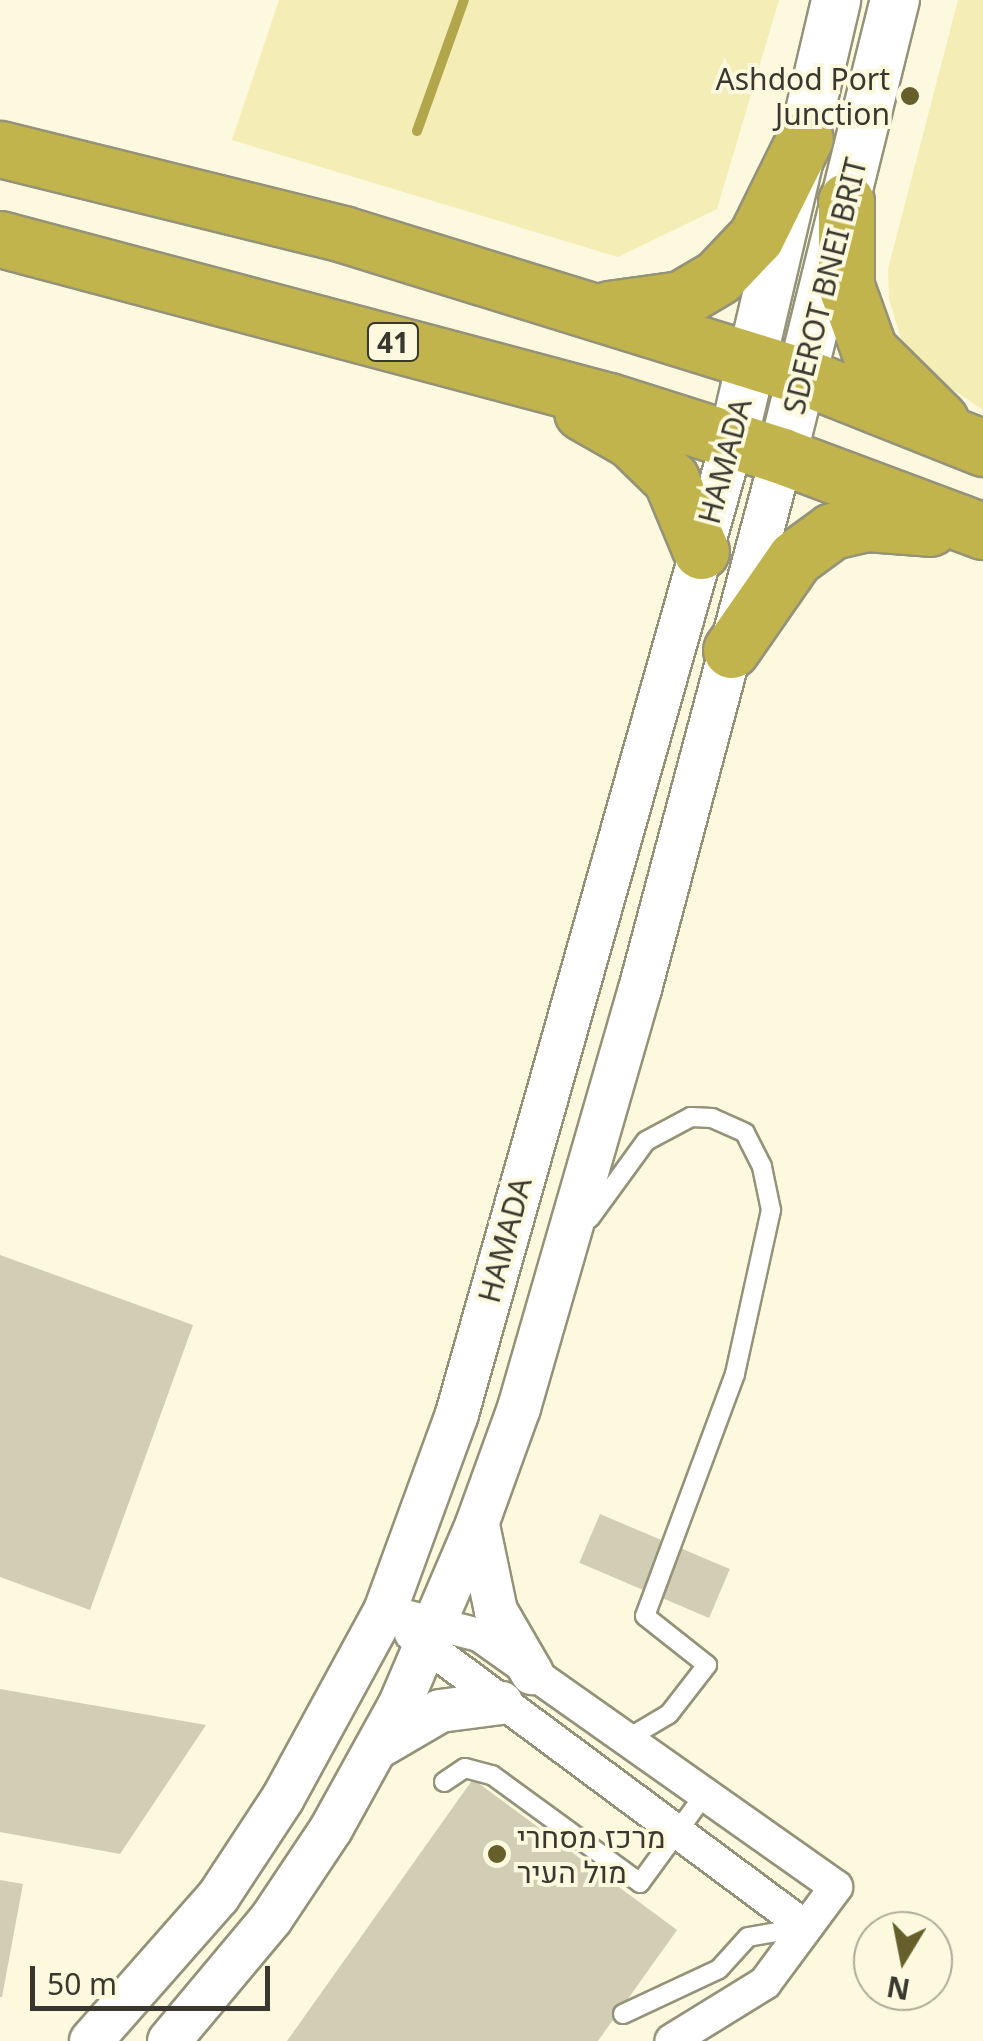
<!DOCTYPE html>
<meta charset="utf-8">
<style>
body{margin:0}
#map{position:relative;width:983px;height:2041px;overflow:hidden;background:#fcf9df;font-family:"Noto Sans",Heebo,sans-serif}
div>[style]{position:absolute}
.green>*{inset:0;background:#f4edb5}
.stream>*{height:10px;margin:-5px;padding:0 5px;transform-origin:5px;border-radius:5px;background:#b2a64c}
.building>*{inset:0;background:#d1ceb5;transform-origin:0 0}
.roads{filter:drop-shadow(2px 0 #95927a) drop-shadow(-2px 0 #95927a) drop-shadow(0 2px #95927a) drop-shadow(0 -2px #95927a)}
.service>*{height:18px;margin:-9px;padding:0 9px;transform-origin:9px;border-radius:9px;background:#fff}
.minor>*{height:32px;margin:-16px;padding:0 16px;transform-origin:16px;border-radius:16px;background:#fff}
.tertiary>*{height:42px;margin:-21px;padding:0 21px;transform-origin:21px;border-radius:21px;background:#fff}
.secondary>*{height:48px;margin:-24px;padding:0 24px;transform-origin:24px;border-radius:24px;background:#fff}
.trunk>*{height:55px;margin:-27.5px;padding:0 27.5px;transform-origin:27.5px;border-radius:27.5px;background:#c2b44c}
.dots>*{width:28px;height:28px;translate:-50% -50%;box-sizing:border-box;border:5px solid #fcf9df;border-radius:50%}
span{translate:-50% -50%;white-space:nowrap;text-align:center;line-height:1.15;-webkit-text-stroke:8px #fcf9df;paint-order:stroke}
.shield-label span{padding:2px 8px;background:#fcf9df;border:2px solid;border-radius:8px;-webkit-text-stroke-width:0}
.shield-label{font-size:28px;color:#3a382e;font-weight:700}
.poi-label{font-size:30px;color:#3a382e}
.right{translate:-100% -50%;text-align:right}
.left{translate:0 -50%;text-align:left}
.street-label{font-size:30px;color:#3a382e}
.north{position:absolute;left:853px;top:1911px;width:100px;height:100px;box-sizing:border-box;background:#fcf9df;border:2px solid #aeac98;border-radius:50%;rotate:190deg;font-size:28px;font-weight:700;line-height:40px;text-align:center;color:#3a382e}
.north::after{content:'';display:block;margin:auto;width:35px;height:45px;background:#665f2c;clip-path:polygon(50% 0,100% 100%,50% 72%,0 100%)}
.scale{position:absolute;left:30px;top:1966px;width:240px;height:45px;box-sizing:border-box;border:5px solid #3a382e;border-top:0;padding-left:12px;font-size:30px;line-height:35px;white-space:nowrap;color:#3a382e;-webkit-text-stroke:8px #fcf9df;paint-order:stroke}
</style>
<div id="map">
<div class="green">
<i style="clip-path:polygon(279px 0,779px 0,717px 209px,618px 257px,232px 140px)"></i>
<i style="clip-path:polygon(958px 0,983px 0,983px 410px,907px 358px,889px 299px,888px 269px)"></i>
</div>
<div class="stream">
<i style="left:417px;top:131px;width:139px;rotate:-70.3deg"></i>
</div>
<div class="building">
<i style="clip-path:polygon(0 1255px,193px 1325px,90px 1610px,0 1577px)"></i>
<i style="left:600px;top:1514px;width:141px;height:53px;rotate:23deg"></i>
<i style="clip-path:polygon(0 1689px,206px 1725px,120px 1854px,0 1832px)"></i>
<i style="clip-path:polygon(473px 1779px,677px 1930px,598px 2041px,287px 2041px)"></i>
<i style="clip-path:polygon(0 1880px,23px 1884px,2px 1997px,0 1997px)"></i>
</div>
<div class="roads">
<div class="service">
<i style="left:590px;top:1218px;width:95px;rotate:-54deg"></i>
<i style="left:646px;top:1141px;width:51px;rotate:-28.1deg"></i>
<i style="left:691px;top:1117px;width:21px;rotate:3deg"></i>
<i style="left:712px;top:1118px;width:36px;rotate:24deg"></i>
<i style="left:745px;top:1133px;width:38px;rotate:63deg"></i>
<i style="left:762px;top:1167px;width:44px;rotate:78.2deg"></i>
<i style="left:771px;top:1210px;width:168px;rotate:102.4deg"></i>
<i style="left:735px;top:1374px;width:258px;rotate:110.4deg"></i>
<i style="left:645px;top:1616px;width:79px;rotate:38.3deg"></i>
<i style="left:707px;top:1665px;width:62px;rotate:127.8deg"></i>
<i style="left:669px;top:1714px;width:49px;rotate:149.2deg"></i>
<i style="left:444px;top:1782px;width:25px;rotate:-34deg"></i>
<i style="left:465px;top:1768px;width:28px;rotate:15deg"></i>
<i style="left:492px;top:1775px;width:183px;rotate:36.1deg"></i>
<i style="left:640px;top:1883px;width:110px;rotate:-53.9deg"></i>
<i style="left:623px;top:2014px;width:106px;rotate:-25.1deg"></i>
<i style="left:719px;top:1969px;width:43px;rotate:-47.8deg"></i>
<i style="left:748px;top:1937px;width:59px;rotate:-9.8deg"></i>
</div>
<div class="minor">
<i style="left:385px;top:1611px;width:97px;rotate:14.3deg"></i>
<i style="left:479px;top:1635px;width:437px;rotate:35.2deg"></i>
<i style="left:836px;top:1887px;width:119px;rotate:126.5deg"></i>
<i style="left:765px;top:1983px;width:110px;rotate:148.3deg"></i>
<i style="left:411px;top:1634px;width:492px;rotate:36.6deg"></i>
</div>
<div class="tertiary">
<i style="left:478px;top:1525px;width:88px;rotate:78.2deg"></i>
<i style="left:496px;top:1611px;width:72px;rotate:59.9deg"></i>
<i style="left:377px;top:1748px;width:73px;rotate:-30.4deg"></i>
<i style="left:440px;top:1711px;width:62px;rotate:-7.5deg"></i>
<i style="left:91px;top:2041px;width:192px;rotate:-48.6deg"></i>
<i style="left:218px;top:1897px;width:118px;rotate:-56.7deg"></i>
<i style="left:283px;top:1798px;width:213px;rotate:-61.4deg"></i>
<i style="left:385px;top:1611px;width:210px;rotate:-69.9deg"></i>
<i style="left:457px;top:1414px;width:1012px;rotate:-74.18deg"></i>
<i style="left:169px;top:2041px;width:159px;rotate:-50.1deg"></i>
<i style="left:271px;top:1919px;width:108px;rotate:-56.3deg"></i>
<i style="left:331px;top:1829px;width:143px;rotate:-61.1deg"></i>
<i style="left:400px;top:1704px;width:196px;rotate:-66.8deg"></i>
<i style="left:477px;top:1524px;width:123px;rotate:-70.1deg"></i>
<i style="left:519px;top:1408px;width:436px;rotate:-73.9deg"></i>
<i style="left:640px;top:989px;width:552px;rotate:-75.08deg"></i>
</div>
<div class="secondary">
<i style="left:733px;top:440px;width:452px;rotate:-76.8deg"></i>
<i style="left:782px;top:456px;width:470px;rotate:-76.1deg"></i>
</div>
<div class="trunk">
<i style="left:0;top:149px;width:353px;rotate:13.9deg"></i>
<i style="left:343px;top:234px;width:484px;rotate:17.2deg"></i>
<i style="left:805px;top:377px;width:192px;rotate:21.7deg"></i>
<i style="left:846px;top:201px;width:85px;rotate:90deg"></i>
<i style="left:846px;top:286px;width:68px;rotate:70.2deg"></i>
<i style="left:869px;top:350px;width:100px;rotate:44.6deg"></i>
<i style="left:0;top:239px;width:630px;rotate:14.9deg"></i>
<i style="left:609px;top:401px;width:182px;rotate:17.6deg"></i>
<i style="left:782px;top:456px;width:215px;rotate:20.5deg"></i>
<i style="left:609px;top:309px;width:73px;rotate:-7.9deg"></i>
<i style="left:681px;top:299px;width:43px;rotate:-30.7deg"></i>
<i style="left:718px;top:277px;width:55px;rotate:-46.5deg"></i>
<i style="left:756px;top:237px;width:110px;rotate:-63.7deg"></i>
<i style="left:582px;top:412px;width:56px;rotate:29.7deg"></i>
<i style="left:631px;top:440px;width:56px;rotate:44.3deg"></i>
<i style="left:671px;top:479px;width:78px;rotate:67.4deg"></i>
<i style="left:731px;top:650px;width:112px;rotate:-55.2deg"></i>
<i style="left:795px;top:558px;width:46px;rotate:-36.1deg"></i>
<i style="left:832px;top:531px;width:36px;rotate:-13deg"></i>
<i style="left:867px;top:523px;width:63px;rotate:4.5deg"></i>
</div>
</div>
<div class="dots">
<i style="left:910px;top:96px;background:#665f2c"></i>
<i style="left:497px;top:1854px;background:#665f2c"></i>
</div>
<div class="shield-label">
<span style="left:393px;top:342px">41</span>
</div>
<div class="poi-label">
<span class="right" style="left:890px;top:96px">Ashdod Port<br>Junction</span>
<span class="left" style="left:517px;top:1854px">מרכז מסחרי<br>מול העיר</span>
</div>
<div class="street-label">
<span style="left:825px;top:286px;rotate:-76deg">SDEROT BNEI BRIT</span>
<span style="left:725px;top:461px;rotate:-75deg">HAMADA</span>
<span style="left:505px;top:1240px;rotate:-75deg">HAMADA</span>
</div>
<div class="north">N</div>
<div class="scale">50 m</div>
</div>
